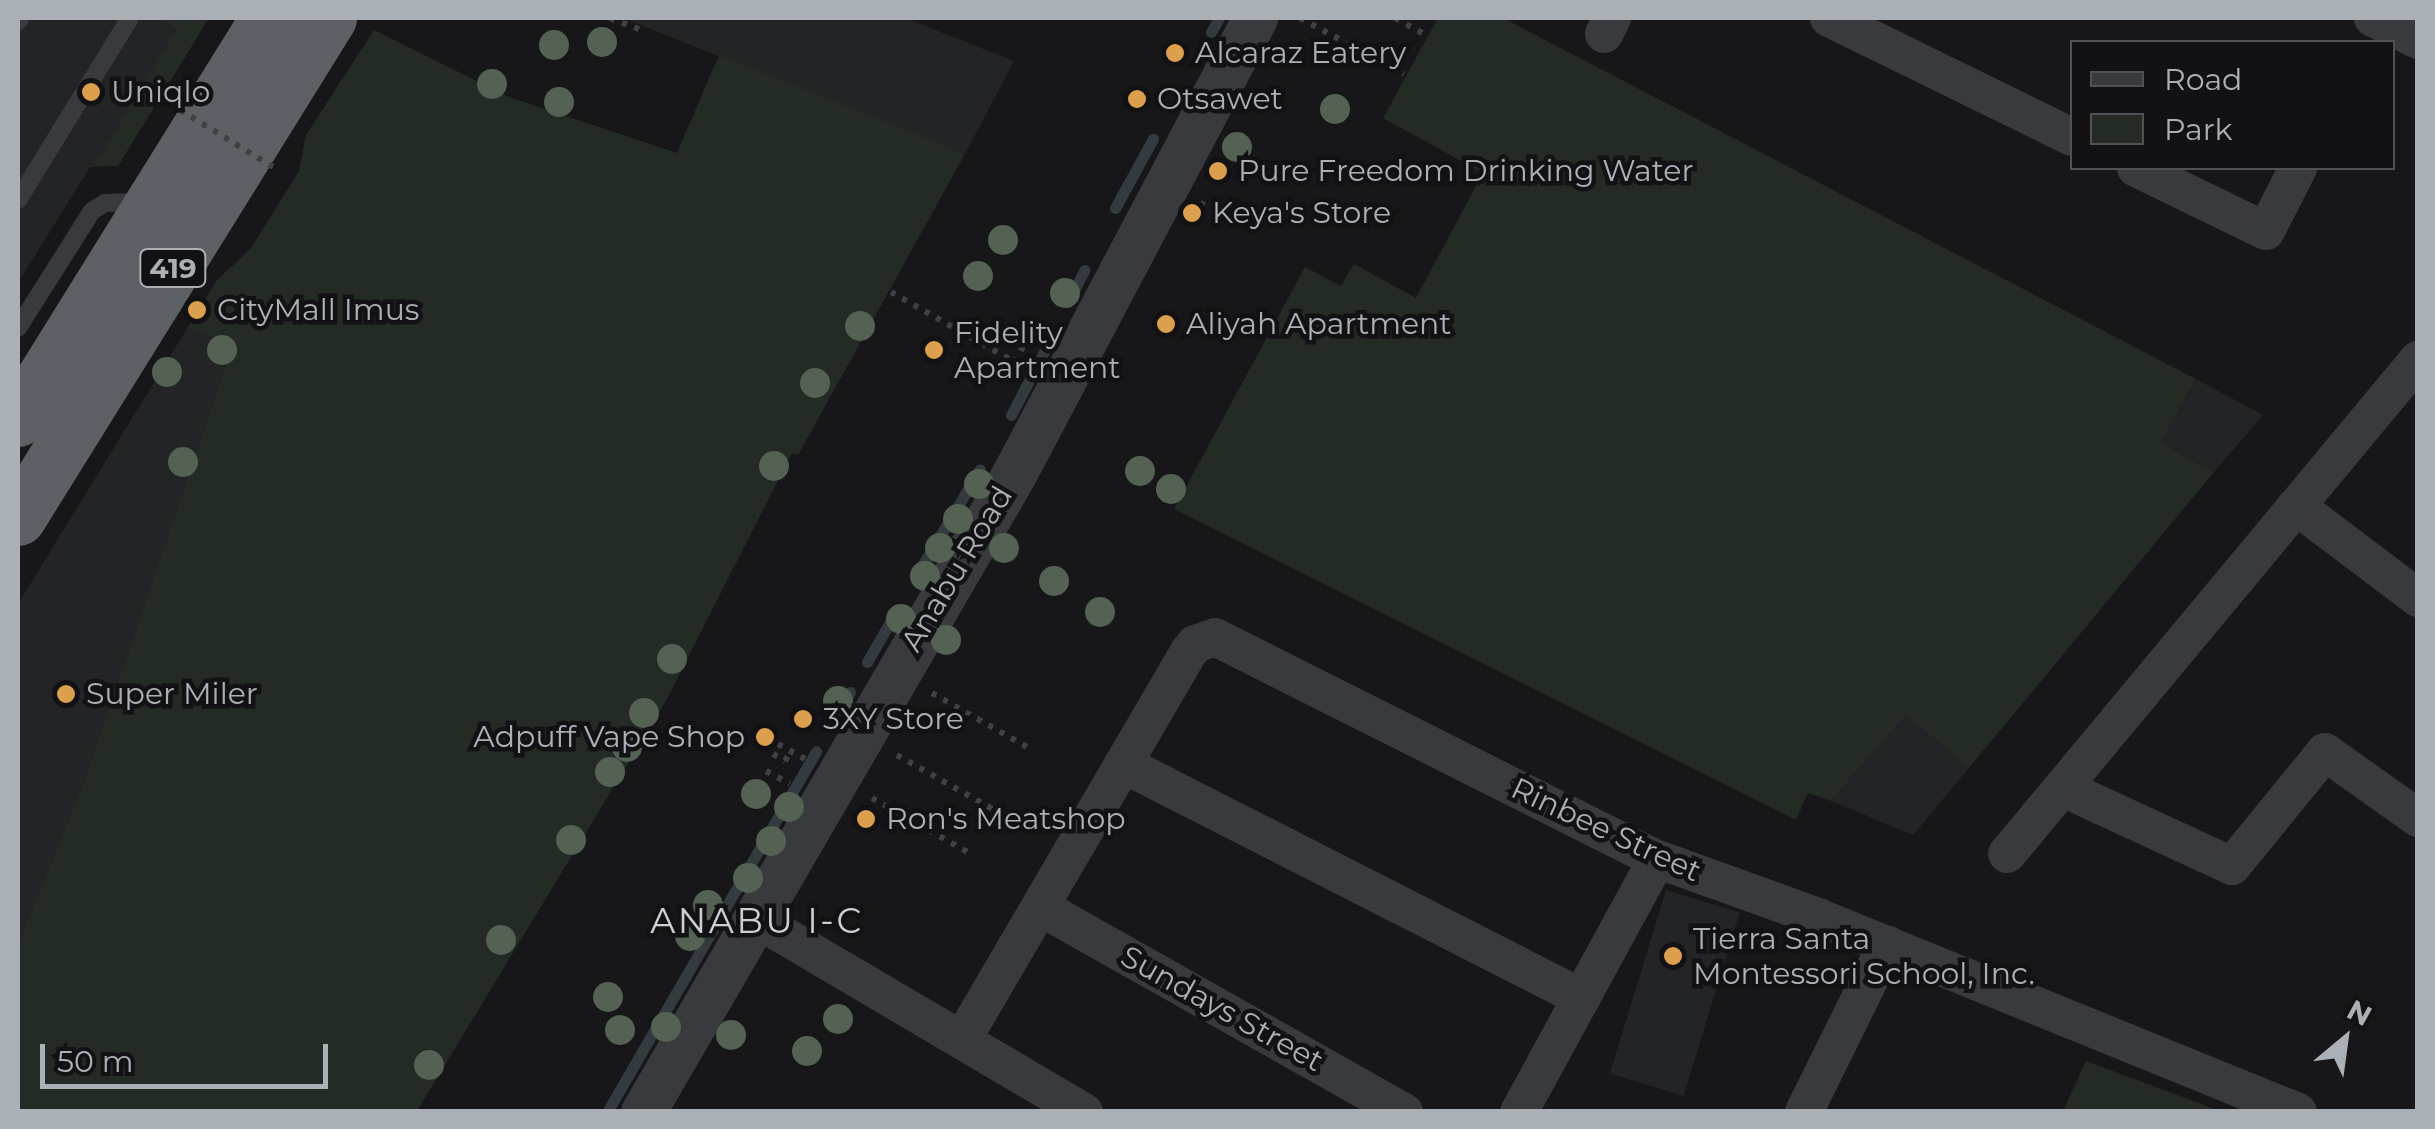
<!DOCTYPE html>
<style>
body{margin:0}
#map{position:relative;width:2435px;height:1129px;overflow:hidden;background:#171719;font-family:Montserrat,sans-serif}
div>[style]{position:absolute}
.built>*{inset:0;background:#232426;transform-origin:0 0}
.green>*{inset:0;background:#242a24}
.stream>*{height:11px;margin:-5.5px;padding:0 5.5px;transform-origin:5.5px;border-radius:5.5px;background:#333b40}
.path>*{height:6px;margin-top:-3px;transform-origin:0;background:repeating-linear-gradient(90deg,#3f4144 0 5px,transparent 0 13px)}
.service>*{height:18px;margin:-9px;padding:0 9px;transform-origin:9px;border-radius:9px;background:#393a3d}
.minor>*{height:38px;margin:-19px;padding:0 19px;transform-origin:19px;border-radius:19px;background:#393a3d}
.tertiary>*{height:45px;margin:-22.5px;padding:0 22.5px;transform-origin:22.5px;border-radius:22.5px;background:#393a3d}
.trunk>*{height:55px;margin:-27.5px;padding:0 27.5px;transform-origin:27.5px;border-radius:27.5px;background:#5d6065}
.path-bridge>*{height:6px;margin-top:-3px;transform-origin:0;background:repeating-linear-gradient(90deg,#3f4144 0 5px,transparent 0 13px)}
.trees>*{width:30px;height:30px;margin:-15px;border-radius:50%;background:#546254}
.dots>*{width:28px;height:28px;translate:-50% -50%;box-sizing:border-box;border:5px solid #121214;border-radius:50%}
span{translate:-50% -50%;white-space:nowrap;text-align:center;line-height:1.15;-webkit-text-stroke:9px #121214;paint-order:stroke}
.shield-label span{padding:2px 8px;background:#121214;border:2px solid;border-radius:8px;-webkit-text-stroke-width:0}
.shield-label{font-size:28px;color:#abb0b7;font-weight:700}
.poi-label{font-size:30px;color:#abb0b7}
.left{translate:0 -50%;text-align:left}
.right{translate:-100% -50%;text-align:right}
.street-label{font-size:30px;color:#abb0b7}
.quarter-label{font-size:35px;color:#cbced4;letter-spacing:2.5px}
.frame{position:absolute;inset:0;border:20px solid #abb0b7;pointer-events:none}
.legend{position:absolute;left:2070px;top:40px;width:325px;height:130px;box-sizing:border-box;background:#121214;border:2px solid #4f5155;margin:0;padding:12px 18px;list-style:none;font-size:30px;color:#abb0b7}
.legend li{display:flex;align-items:center;gap:20px;height:50px}
.legend b{width:50px;border:2px solid #4f5155}
.north{position:absolute;left:2295px;top:989px;width:100px;height:100px;-webkit-text-stroke:8px #121214;paint-order:stroke;rotate:29deg;font-size:28px;font-weight:700;line-height:40px;text-align:center;color:#abb0b7}
.north::after{content:'';display:block;margin:auto;width:35px;height:45px;background:#abb0b7;clip-path:polygon(50% 0,100% 100%,50% 72%,0 100%)}
.scale{position:absolute;left:40px;top:1044px;width:288px;height:45px;box-sizing:border-box;border:5px solid #abb0b7;border-top:0;padding-left:12px;font-size:30px;line-height:35px;white-space:nowrap;color:#abb0b7;-webkit-text-stroke:8px #121214;paint-order:stroke}
</style>
<div id="map">
<div class="built">
<i style="clip-path:polygon(18px 18px,209px 18px,118px 166px,90px 167px,18px 283px)"></i>
<i style="clip-path:polygon(623px 18px,905px 18px,1014px 61px,965px 154px)"></i>
<i style="clip-path:polygon(188px 327px,233px 344px,85px 779px,18px 944px,18px 604px)"></i>
<i style="clip-path:polygon(2196px 379px,2263px 415px,2214px 472px,2161px 443px)"></i>
<i style="clip-path:polygon(1906px 713px,1969px 768px,1913px 835px,1831px 801px)"></i>
<i style="left:1666px;top:890px;width:77px;height:192px;rotate:17deg"></i>
</div>
<div class="green">
<i style="clip-path:polygon(160px 18px,209px 18px,118px 166px,94px 166px,177px 29px)"></i>
<i style="clip-path:polygon(1438px 18px,1503px 18px,2196px 379px,2161px 443px,2214px 472px,1969px 768px,1906px 714px,1831px 801px,1808px 793px,1796px 820px,1174px 509px,1305px 267px,1341px 286px,1354px 264px,1416px 298px,1483px 173px,1383px 118px)"></i>
<i style="clip-path:polygon(374px 30px,509px 97px,677px 153px,719px 55px,965px 154px,798px 455px,792px 453px,667px 699px,417px 1111px,18px 1111px,18px 944px,85px 779px,233px 344px,188px 327px,217px 280px,251px 248px,299px 171px,306px 135px)"></i>
<i style="clip-path:polygon(2086px 1061px,2220px 1111px,2063px 1111px)"></i>
</div>
<div class="stream">
<i style="left:1211px;top:32px;width:16px;rotate:-60deg"></i>
<i style="left:1115px;top:208px;width:79px;rotate:-61.2deg"></i>
<i style="left:1068px;top:302px;width:36px;rotate:-63deg"></i>
<i style="left:1011px;top:415px;width:78px;rotate:-62.4deg"></i>
<i style="left:917px;top:574px;width:122px;rotate:-59deg"></i>
<i style="left:867px;top:662px;width:54px;rotate:-60.1deg"></i>
<i style="left:839px;top:711px;width:22px;rotate:-60deg"></i>
<i style="left:607px;top:1112px;width:417px;rotate:-59.9deg"></i>
</div>
<div class="path">
<i style="left:610px;top:18px;width:34px;rotate:21deg"></i>
<i style="left:1300px;top:18px;width:118px;rotate:28.3deg"></i>
<i style="left:1395px;top:18px;width:35px;rotate:29deg"></i>
<i style="left:1200px;top:203px;width:49px;rotate:28.1deg"></i>
<i style="left:891px;top:292px;width:142px;rotate:29.6deg"></i>
<i style="left:1014px;top:362px;width:42px;rotate:-59.7deg"></i>
<i style="left:1035px;top:326px;width:12px;rotate:31deg"></i>
<i style="left:932px;top:693px;width:109px;rotate:29.6deg"></i>
<i style="left:778px;top:744px;width:31px;rotate:29deg"></i>
<i style="left:773px;top:754px;width:14px;rotate:30deg"></i>
<i style="left:785px;top:761px;width:12px;rotate:-59deg"></i>
<i style="left:897px;top:755px;width:114px;rotate:29.5deg"></i>
<i style="left:766px;top:771px;width:27px;rotate:28deg"></i>
<i style="left:872px;top:798px;width:114px;rotate:29.5deg"></i>
</div>
<div class="service">
<i style="left:18px;top:22px;width:4px;rotate:-63deg"></i>
<i style="left:18px;top:200px;width:214px;rotate:-58.4deg"></i>
<i style="left:18px;top:328px;width:138px;rotate:-57.7deg"></i>
<i style="left:92px;top:211px;width:15px;rotate:-32deg"></i>
<i style="left:105px;top:203px;width:38px;rotate:-2deg"></i>
</div>
<div class="minor">
<i style="left:1829px;top:18px;width:271px;rotate:26.1deg"></i>
<i style="left:2373px;top:18px;width:50px;rotate:26.1deg"></i>
<i style="left:1604px;top:34px;width:18px;rotate:-63deg"></i>
<i style="left:2136px;top:168px;width:144px;rotate:25.9deg"></i>
<i style="left:2266px;top:231px;width:71px;rotate:-63.1deg"></i>
<i style="left:2296px;top:506px;width:153px;rotate:37deg"></i>
<i style="left:1123px;top:764px;width:515px;rotate:27.01deg"></i>
<i style="left:2063px;top:788px;width:186px;rotate:24.8deg"></i>
<i style="left:2232px;top:866px;width:147px;rotate:-50.8deg"></i>
<i style="left:2325px;top:752px;width:114px;rotate:35.4deg"></i>
<i style="left:2007px;top:854px;width:643px;rotate:-50.24deg"></i>
<i style="left:1040px;top:907px;width:418px;rotate:29.4deg"></i>
<i style="left:756px;top:919px;width:381px;rotate:30.5deg"></i>
<i style="left:962px;top:1040px;width:450px;rotate:-59.7deg"></i>
<i style="left:1189px;top:652px;width:10px;rotate:-53deg"></i>
<i style="left:1195px;top:644px;width:21px;rotate:-19deg"></i>
<i style="left:1215px;top:637px;width:495px;rotate:26.7deg"></i>
<i style="left:1657px;top:859px;width:171px;rotate:19.8deg"></i>
<i style="left:1818px;top:917px;width:518px;rotate:22.11deg"></i>
<i style="left:1519px;top:1112px;width:288px;rotate:-61.4deg"></i>
<i style="left:1804px;top:1112px;width:187px;rotate:-63.7deg"></i>
</div>
<div class="tertiary">
<i style="left:643px;top:1112px;width:738px;rotate:-59.82deg"></i>
<i style="left:1014px;top:474px;width:516px;rotate:-62.14deg"></i>
</div>
<div class="trunk">
<i style="left:18px;top:419px;width:473px;rotate:-58.1deg"></i>
<i style="left:18px;top:518px;width:589px;rotate:-58.12deg"></i>
</div>
<div class="path-bridge">
<i style="left:180px;top:110px;width:117px;rotate:31.4deg"></i>
</div>
<div class="trees">
<i style="left:602px;top:42px"></i>
<i style="left:554px;top:45px"></i>
<i style="left:492px;top:84px"></i>
<i style="left:559px;top:102px"></i>
<i style="left:1335px;top:109px"></i>
<i style="left:1237px;top:147px"></i>
<i style="left:1003px;top:240px"></i>
<i style="left:978px;top:276px"></i>
<i style="left:1065px;top:293px"></i>
<i style="left:860px;top:326px"></i>
<i style="left:222px;top:350px"></i>
<i style="left:167px;top:372px"></i>
<i style="left:815px;top:383px"></i>
<i style="left:183px;top:462px"></i>
<i style="left:774px;top:466px"></i>
<i style="left:1140px;top:471px"></i>
<i style="left:979px;top:484px"></i>
<i style="left:1171px;top:489px"></i>
<i style="left:958px;top:519px"></i>
<i style="left:940px;top:548px"></i>
<i style="left:1004px;top:548px"></i>
<i style="left:925px;top:576px"></i>
<i style="left:1054px;top:581px"></i>
<i style="left:1100px;top:612px"></i>
<i style="left:901px;top:619px"></i>
<i style="left:946px;top:640px"></i>
<i style="left:672px;top:659px"></i>
<i style="left:838px;top:701px"></i>
<i style="left:644px;top:713px"></i>
<i style="left:627px;top:747px"></i>
<i style="left:610px;top:772px"></i>
<i style="left:756px;top:794px"></i>
<i style="left:789px;top:807px"></i>
<i style="left:571px;top:840px"></i>
<i style="left:771px;top:841px"></i>
<i style="left:748px;top:878px"></i>
<i style="left:708px;top:905px"></i>
<i style="left:690px;top:936px"></i>
<i style="left:501px;top:940px"></i>
<i style="left:608px;top:997px"></i>
<i style="left:838px;top:1019px"></i>
<i style="left:666px;top:1027px"></i>
<i style="left:620px;top:1030px"></i>
<i style="left:731px;top:1035px"></i>
<i style="left:807px;top:1051px"></i>
<i style="left:429px;top:1065px"></i>
</div>
<div class="dots">
<i style="left:1175px;top:53px;background:#db9f4d"></i>
<i style="left:91px;top:92px;background:#db9f4d"></i>
<i style="left:1137px;top:99px;background:#db9f4d"></i>
<i style="left:1218px;top:171px;background:#db9f4d"></i>
<i style="left:1192px;top:213px;background:#db9f4d"></i>
<i style="left:197px;top:310px;background:#db9f4d"></i>
<i style="left:1166px;top:324px;background:#db9f4d"></i>
<i style="left:934px;top:350px;background:#db9f4d"></i>
<i style="left:66px;top:694px;background:#db9f4d"></i>
<i style="left:803px;top:719px;background:#db9f4d"></i>
<i style="left:765px;top:737px;background:#db9f4d"></i>
<i style="left:866px;top:819px;background:#db9f4d"></i>
<i style="left:1673px;top:956px;background:#db9f4d"></i>
</div>
<div class="shield-label">
<span style="left:173px;top:268px">419</span>
</div>
<div class="poi-label">
<span class="left" style="left:1195px;top:53px">Alcaraz Eatery</span>
<span class="left" style="left:111px;top:92px">Uniqlo</span>
<span class="left" style="left:1157px;top:99px">Otsawet</span>
<span class="left" style="left:1238px;top:171px">Pure Freedom Drinking Water</span>
<span class="left" style="left:1212px;top:213px">Keya's Store</span>
<span class="left" style="left:217px;top:310px">CityMall Imus</span>
<span class="left" style="left:1186px;top:324px">Aliyah Apartment</span>
<span class="left" style="left:954px;top:350px">Fidelity<br>Apartment</span>
<span class="left" style="left:86px;top:694px">Super Miler</span>
<span class="left" style="left:823px;top:719px">3XY Store</span>
<span class="right" style="left:745px;top:737px">Adpuff Vape Shop</span>
<span class="left" style="left:886px;top:819px">Ron's Meatshop</span>
<span class="left" style="left:1693px;top:956px">Tierra Santa<br>Montessori School, Inc.</span>
</div>
<div class="street-label">
<span style="left:957px;top:569px;rotate:-59deg">Anabu Road</span>
<span style="left:1606px;top:830px;rotate:25deg">Rinbee Street</span>
<span style="left:1222px;top:1009px;rotate:29deg">Sundays Street</span>
</div>
<div class="quarter-label">
<span style="left:757px;top:921px">ANABU I-C</span>
</div>
<div class="frame"></div>
<ul class="legend">
<li><b style="height:12px;background:#393a3d"></b>Road</li>
<li><b style="height:28px;background:#242a24"></b>Park</li>
</ul>
<div class="north">N</div>
<div class="scale">50 m</div>
</div>
